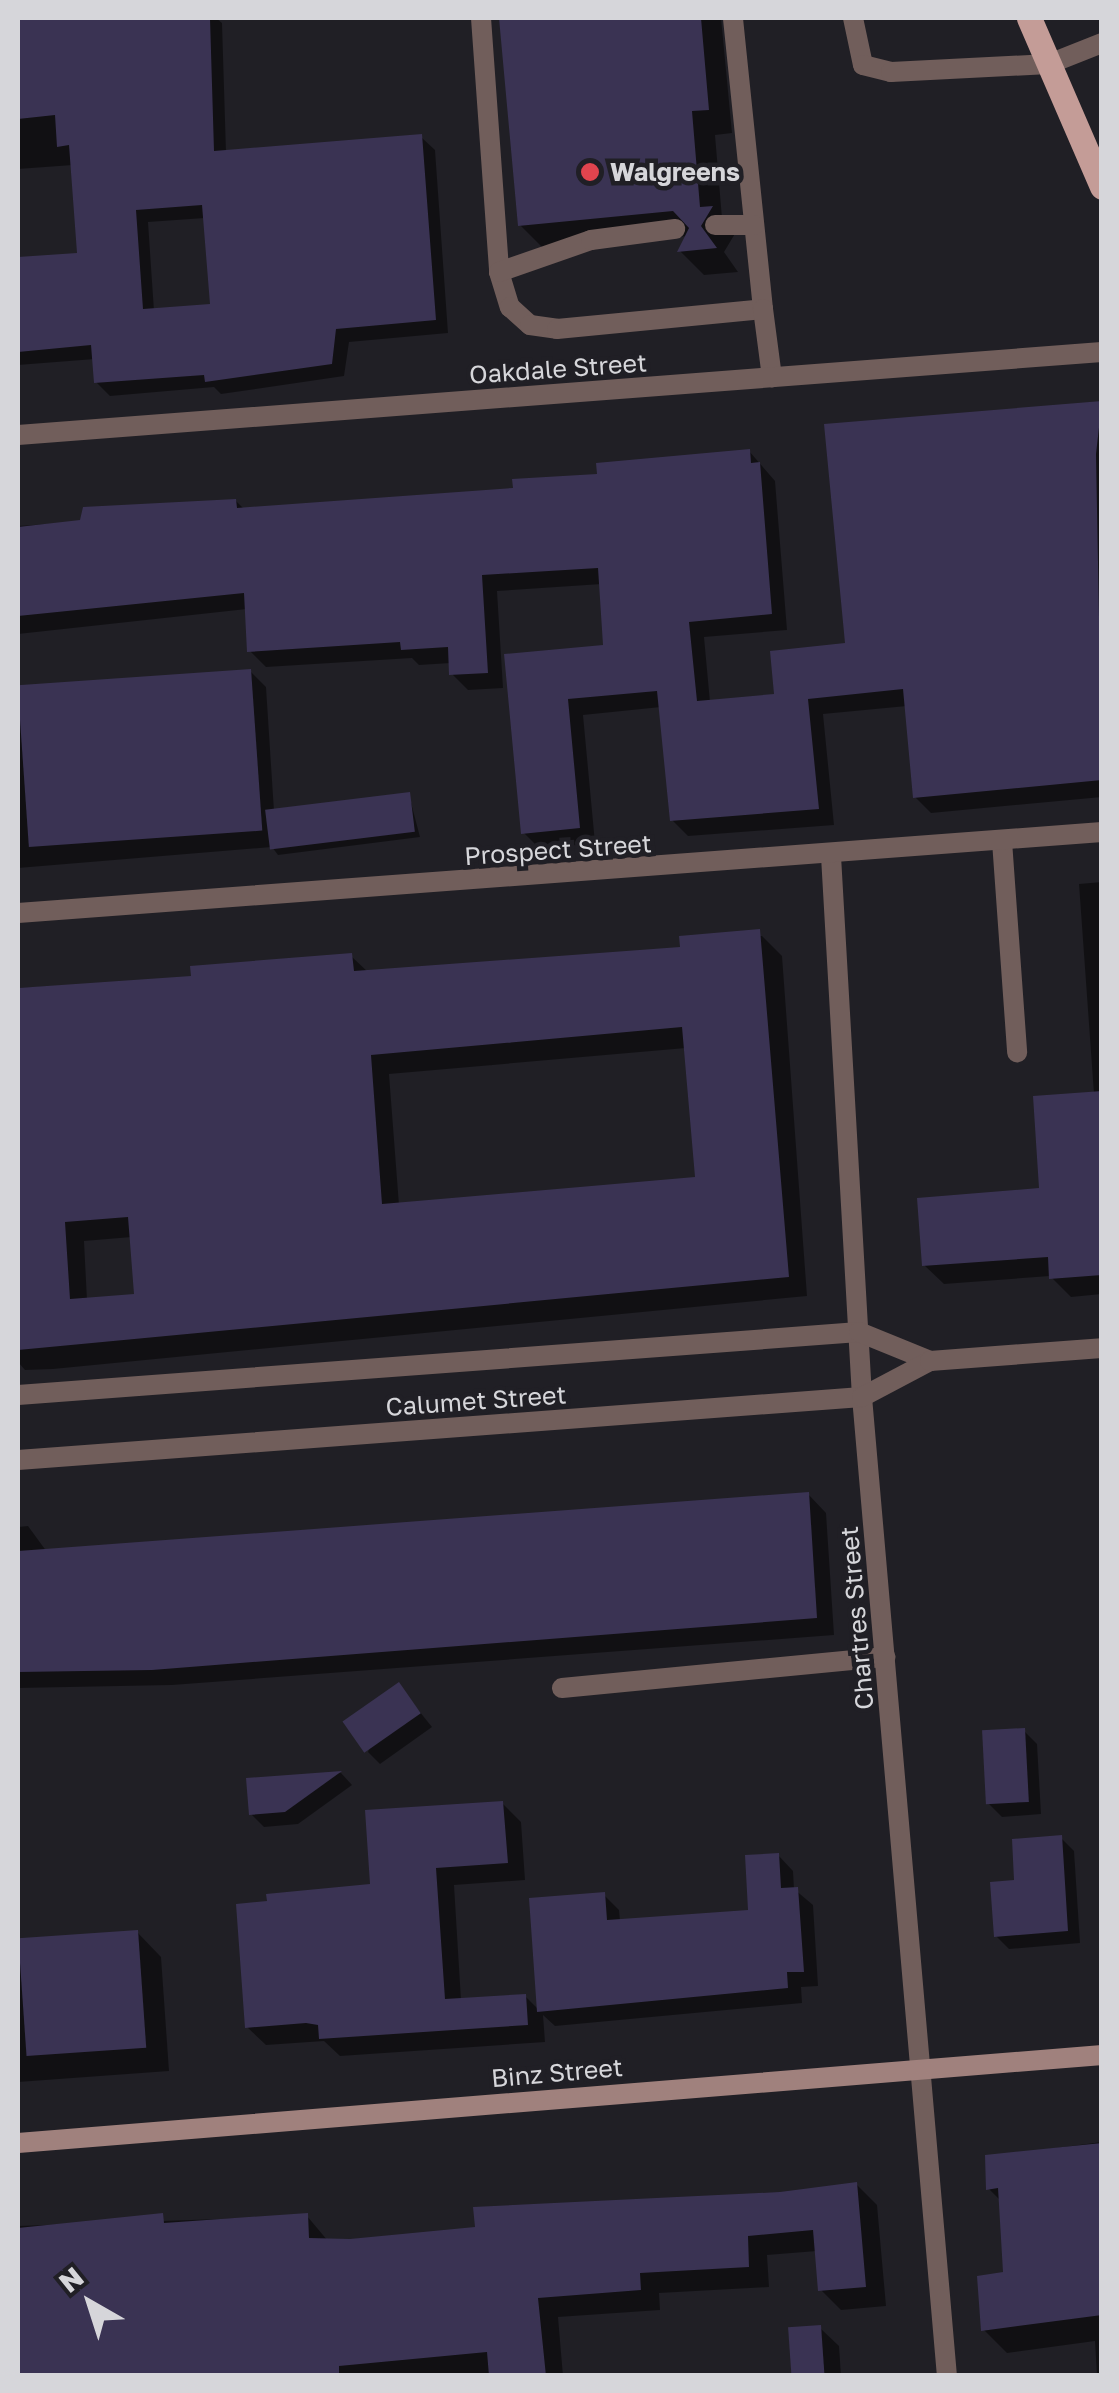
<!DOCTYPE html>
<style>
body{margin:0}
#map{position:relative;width:1119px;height:2393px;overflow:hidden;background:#201f25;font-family:"Golos Text",sans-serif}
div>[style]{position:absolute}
.shadow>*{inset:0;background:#0007}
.building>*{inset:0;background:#3a3353;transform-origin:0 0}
.lane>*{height:20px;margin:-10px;padding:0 10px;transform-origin:10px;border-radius:10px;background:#715e5b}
.street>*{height:20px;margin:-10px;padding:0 10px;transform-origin:10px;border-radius:10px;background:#715e5b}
.secondary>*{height:20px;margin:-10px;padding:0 10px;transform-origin:10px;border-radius:10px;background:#a0817d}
.primary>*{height:25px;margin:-12.5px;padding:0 12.5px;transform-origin:12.5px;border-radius:12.5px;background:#c49c97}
.dots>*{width:28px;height:28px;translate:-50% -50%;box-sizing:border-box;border:5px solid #201f25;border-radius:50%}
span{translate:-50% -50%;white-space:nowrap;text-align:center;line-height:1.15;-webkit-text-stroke:9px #201f25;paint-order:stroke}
.poi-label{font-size:25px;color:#d6d6da;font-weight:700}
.left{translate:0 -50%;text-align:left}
.street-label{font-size:25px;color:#d6d6da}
.frame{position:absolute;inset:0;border:20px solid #d6d6da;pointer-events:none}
.north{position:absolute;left:40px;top:2253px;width:100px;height:100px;-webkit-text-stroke:8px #201f25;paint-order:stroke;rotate:321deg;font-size:28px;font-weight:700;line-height:40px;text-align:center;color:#d6d6da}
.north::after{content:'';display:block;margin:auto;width:35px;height:45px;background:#d6d6da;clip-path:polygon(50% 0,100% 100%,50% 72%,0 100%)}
</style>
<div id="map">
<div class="shadow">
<i style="clip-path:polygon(evenodd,18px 18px,216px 18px,222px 23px,226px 152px,421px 137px,435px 150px,448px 333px,349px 342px,344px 376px,221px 394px,214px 387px,110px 396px,96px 382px,95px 359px,18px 365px,18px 260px,80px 255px,73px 165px,18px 169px,18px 18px,205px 218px,212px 307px,154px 311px,148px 222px,205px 218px)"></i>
<i style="clip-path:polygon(501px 18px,721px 18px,732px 133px,715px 135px,722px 218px,736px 232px,724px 252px,738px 272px,704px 275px,680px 251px,688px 236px,544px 249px,520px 225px)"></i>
<i style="clip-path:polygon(1102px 403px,1102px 797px,931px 813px,915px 797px,907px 706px,823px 714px,834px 825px,688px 836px,672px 820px,661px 707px,583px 715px,595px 843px,540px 849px,524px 833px,507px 657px,606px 647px,602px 584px,497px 591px,503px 688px,468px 690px,452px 674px,451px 663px,419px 665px,412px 658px,266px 667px,249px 650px,247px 609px,18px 634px,18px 526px,82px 522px,85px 509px,236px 501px,245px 510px,515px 490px,749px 451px,775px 481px,787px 630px,704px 637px,710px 702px,777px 696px,847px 645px)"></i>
<i style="clip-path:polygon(250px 671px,266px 687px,274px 811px,409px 795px,420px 837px,278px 855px,272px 847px,18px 868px,18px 689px)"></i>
<i style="clip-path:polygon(1102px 882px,1102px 1294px,1071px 1297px,1050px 1276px,944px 1284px,924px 1265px,1041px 1191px,1094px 1094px,1079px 884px)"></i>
<i style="clip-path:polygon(evenodd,762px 936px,782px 956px,807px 1296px,53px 1369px,25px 1370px,18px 1362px,18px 988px,194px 979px,351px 956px,369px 973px,682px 950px,681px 938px,762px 936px,686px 1048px,698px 1179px,399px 1205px,389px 1074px,686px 1048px,762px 936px,132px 1237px,136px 1296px,87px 1300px,84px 1241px,132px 1237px)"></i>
<i style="clip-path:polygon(808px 1494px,826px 1513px,834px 1635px,172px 1685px,18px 1688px,18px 1527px,28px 1526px,47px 1552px)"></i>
<i style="clip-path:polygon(398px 1685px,432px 1727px,380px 1764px,368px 1752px)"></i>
<i style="clip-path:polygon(1024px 1731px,1037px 1744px,1041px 1814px,1002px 1817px,989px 1804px)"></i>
<i style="clip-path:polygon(341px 1773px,352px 1785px,298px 1824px,264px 1827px,251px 1814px,249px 1780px)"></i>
<i style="clip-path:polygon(502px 1803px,521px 1822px,525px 1880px,454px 1885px,461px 2000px,525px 1996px,539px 2010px,604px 1895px,619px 1910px,620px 1921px,751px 1912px,778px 1855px,793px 1871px,794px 1889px,813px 1905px,818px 1986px,801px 1987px,802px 2003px,555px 2026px,543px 2015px,545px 2042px,340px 2056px,324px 2041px,266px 2045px,247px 2027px,373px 1887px)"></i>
<i style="clip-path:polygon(1061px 1838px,1074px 1851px,1080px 1943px,1009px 1949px,996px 1936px,1017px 1882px)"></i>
<i style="clip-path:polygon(137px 1932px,161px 1957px,169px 2071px,18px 2082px,18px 1941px)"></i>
<i style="clip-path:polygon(1102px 2142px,1102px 2376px,1097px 2376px,1095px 2341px,1007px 2353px,984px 2330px,1005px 2274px,1001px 2201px,989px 2189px,988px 2157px)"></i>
<i style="clip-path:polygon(857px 2185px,877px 2205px,886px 2306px,841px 2310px,821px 2290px,817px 2251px,767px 2255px,769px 2287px,659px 2293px,660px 2310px,558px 2317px,563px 2376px,18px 2376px,18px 2226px,307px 2216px,328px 2241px,350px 2242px)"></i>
<i style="clip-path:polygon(820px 2328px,839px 2346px,841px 2376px,793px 2376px)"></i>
</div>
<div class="building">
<i style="clip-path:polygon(evenodd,18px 18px,210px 18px,214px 151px,422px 134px,436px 320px,336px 329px,332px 364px,205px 382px,204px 375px,94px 383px,91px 345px,18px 352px,18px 257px,77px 253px,69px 145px,57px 147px,55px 115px,18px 119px,18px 18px,202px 205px,210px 304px,143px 309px,136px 210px,202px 205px)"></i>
<i style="clip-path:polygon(499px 18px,701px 18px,709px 110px,692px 111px,700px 207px,713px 206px,701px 226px,717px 248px,677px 252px,689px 228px,673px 211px,518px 226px)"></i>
<i style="clip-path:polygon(1102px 401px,1096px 454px,1102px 780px,913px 798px,903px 689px,808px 699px,819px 809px,670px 821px,657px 691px,568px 699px,580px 828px,521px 834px,504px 654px,603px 645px,598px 568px,482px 575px,488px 673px,449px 675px,448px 647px,401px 650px,400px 642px,247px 652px,244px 593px,18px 616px,18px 527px,80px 520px,83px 507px,236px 499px,237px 508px,513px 488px,512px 479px,597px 474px,596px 463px,750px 449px,751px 463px,760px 462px,772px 614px,689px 622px,697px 701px,774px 694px,770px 651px,845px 643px,824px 424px)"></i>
<i style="left:251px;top:669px;width:162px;height:234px;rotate:86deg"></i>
<i style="left:410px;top:792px;width:40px;height:146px;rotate:83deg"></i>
<i style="clip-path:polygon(evenodd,760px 929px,789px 1277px,18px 1350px,18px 988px,191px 976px,190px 966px,352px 953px,354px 971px,680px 947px,679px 936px,760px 929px,682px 1027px,695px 1177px,382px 1204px,371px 1055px,682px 1027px,760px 929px,128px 1217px,134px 1294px,70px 1299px,65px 1222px,128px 1217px)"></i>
<i style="clip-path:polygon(1102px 1091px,1102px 1275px,1049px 1279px,1048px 1257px,922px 1266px,917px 1198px,1039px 1188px,1033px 1096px)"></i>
<i style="clip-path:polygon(809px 1492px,817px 1618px,152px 1670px,18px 1672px,18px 1551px)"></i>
<i style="left:399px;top:1682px;width:38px;height:69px;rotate:55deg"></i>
<i style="left:1025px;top:1728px;width:74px;height:43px;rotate:87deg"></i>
<i style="clip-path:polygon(342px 1771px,285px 1812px,249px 1815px,246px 1778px)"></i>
<i style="clip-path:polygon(503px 1801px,508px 1863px,436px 1868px,445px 1999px,526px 1994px,528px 2025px,319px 2039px,318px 2025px,306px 2023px,245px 2028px,236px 1904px,267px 1901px,266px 1894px,370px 1884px,365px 1810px)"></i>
<i style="clip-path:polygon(1062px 1835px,1068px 1931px,994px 1937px,990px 1882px,1014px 1880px,1012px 1839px)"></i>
<i style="clip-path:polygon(779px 1853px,781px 1888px,798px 1887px,804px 1972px,787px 1972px,788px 1988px,537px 2012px,529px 1898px,605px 1892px,607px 1920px,748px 1910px,745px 1855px)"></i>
<i style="left:138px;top:1930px;width:118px;height:120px;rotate:86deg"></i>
<i style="clip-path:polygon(1102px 2143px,1102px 2315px,981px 2331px,977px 2276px,1003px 2272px,998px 2188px,986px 2190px,985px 2155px)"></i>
<i style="clip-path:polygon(857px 2182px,866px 2287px,818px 2291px,813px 2230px,748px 2236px,749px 2267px,640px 2273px,641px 2290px,538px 2298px,546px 2376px,489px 2376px,487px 2352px,339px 2366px,339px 2376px,18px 2376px,18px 2228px,163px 2213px,164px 2223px,308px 2213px,309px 2238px,350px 2239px,475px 2227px,473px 2207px,780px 2192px)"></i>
<i style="left:821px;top:2325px;width:51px;height:33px;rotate:86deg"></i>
</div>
<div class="lane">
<i style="left:481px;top:18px;width:255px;rotate:85.9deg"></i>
<i style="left:499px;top:272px;width:37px;rotate:73deg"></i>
<i style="left:510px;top:307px;width:27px;rotate:42deg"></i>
<i style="left:530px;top:325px;width:27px;rotate:8deg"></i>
<i style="left:557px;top:329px;width:207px;rotate:-5.5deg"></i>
<i style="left:763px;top:309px;width:293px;rotate:-95.9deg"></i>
<i style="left:853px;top:18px;width:48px;rotate:78deg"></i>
<i style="left:863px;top:65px;width:29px;rotate:14deg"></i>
<i style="left:891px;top:72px;width:158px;rotate:-2.9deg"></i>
<i style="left:1049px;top:64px;width:57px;rotate:-21.6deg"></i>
<i style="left:715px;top:225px;width:39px"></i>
<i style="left:499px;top:272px;width:97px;rotate:-19.2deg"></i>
<i style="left:591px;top:240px;width:85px;rotate:-7.5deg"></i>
<i style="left:763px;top:309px;width:69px;rotate:82.5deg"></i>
<i style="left:1002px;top:841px;width:212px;rotate:85.9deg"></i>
<i style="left:562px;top:1688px;width:325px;rotate:-5.5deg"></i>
</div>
<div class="street">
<i style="left:18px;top:435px;width:1087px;rotate:-4.38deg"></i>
<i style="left:831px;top:856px;width:542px;rotate:86.72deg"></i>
<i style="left:862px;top:1397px;width:983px;rotate:85.04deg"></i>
<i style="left:18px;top:913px;width:1087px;rotate:-4.27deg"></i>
<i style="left:18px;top:1395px;width:843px;rotate:-4.28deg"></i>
<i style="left:859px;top:1332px;width:77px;rotate:22.2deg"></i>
<i style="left:18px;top:1460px;width:846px;rotate:-4.27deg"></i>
<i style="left:862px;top:1397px;width:77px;rotate:-27.9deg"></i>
<i style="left:930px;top:1361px;width:172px;rotate:-4.3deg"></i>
</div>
<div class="secondary">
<i style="left:18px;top:2143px;width:1088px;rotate:-4.64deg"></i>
</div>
<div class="primary">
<i style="left:1029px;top:18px;width:184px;rotate:66.6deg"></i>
</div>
<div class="dots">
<i style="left:590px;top:172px;background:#e0444e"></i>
</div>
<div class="poi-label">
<span class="left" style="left:610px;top:172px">Walgreens</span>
</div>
<div class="street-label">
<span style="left:558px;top:369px;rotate:-4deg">Oakdale Street</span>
<span style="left:558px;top:850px;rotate:-4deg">Prospect Street</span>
<span style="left:476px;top:1401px;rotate:-4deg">Calumet Street</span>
<span style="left:857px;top:1618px;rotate:-95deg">Chartres Street</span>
<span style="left:557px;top:2073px;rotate:-5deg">Binz Street</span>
</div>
<div class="frame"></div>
<div class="north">N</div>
</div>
